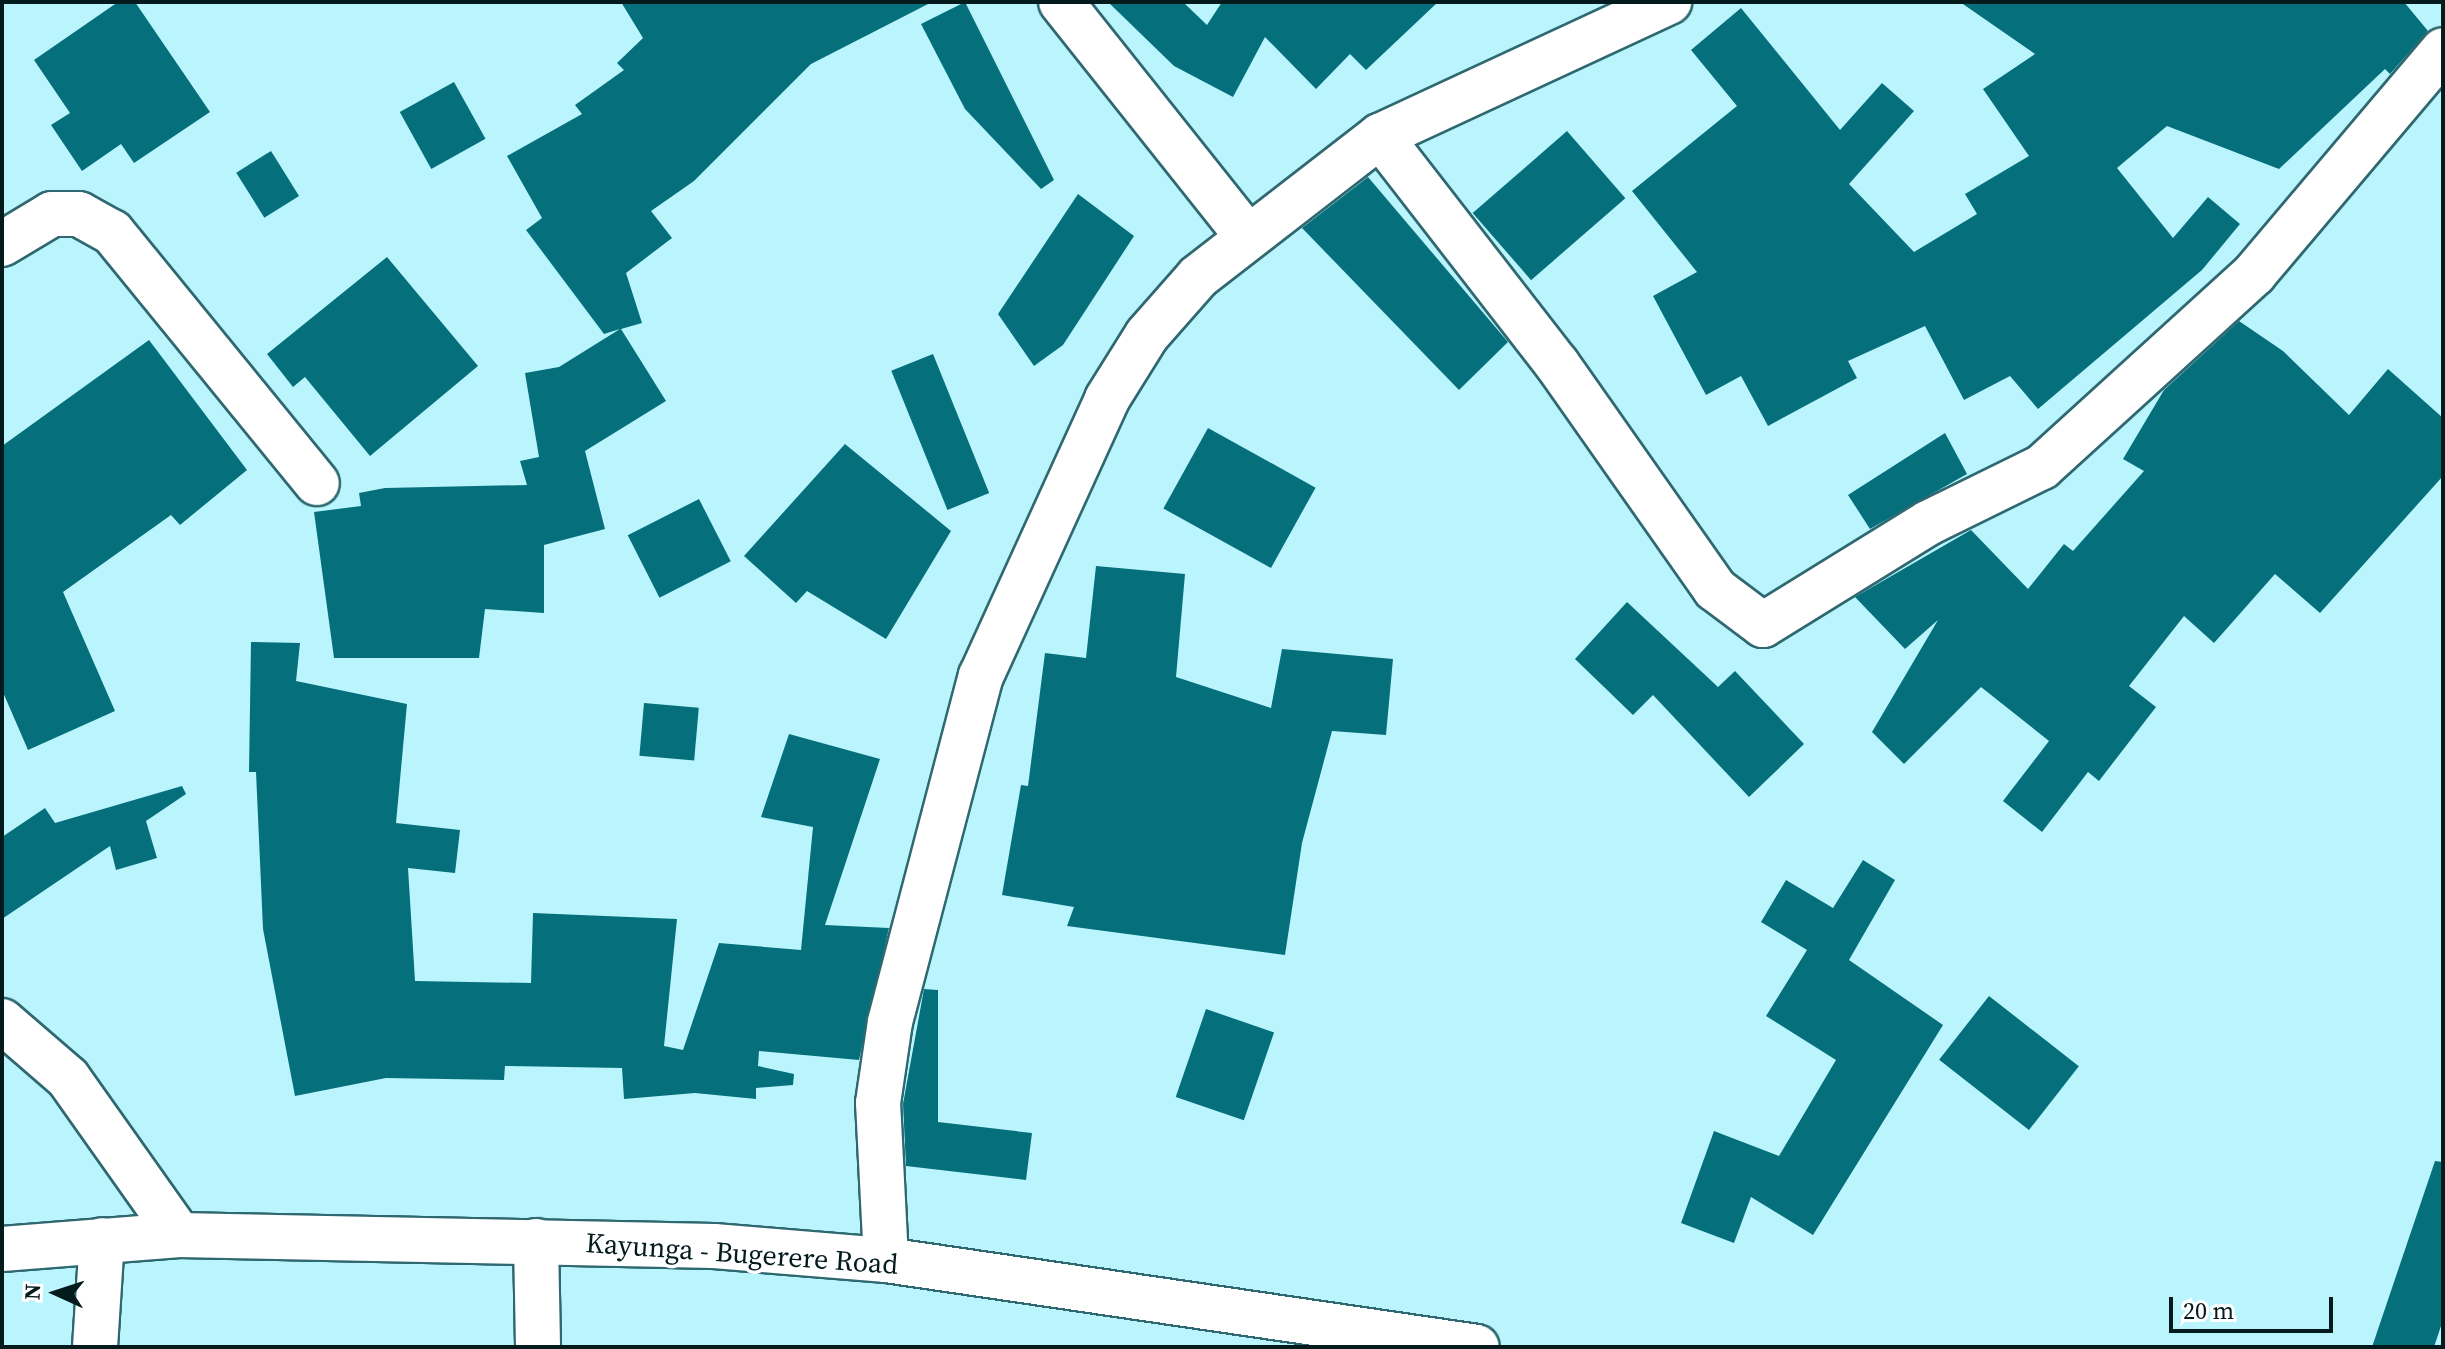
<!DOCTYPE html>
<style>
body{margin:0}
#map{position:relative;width:2445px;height:1349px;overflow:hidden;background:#baf5fe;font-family:"Source Serif 4",serif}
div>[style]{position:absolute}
.building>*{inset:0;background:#05707b;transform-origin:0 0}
.roads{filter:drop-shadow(2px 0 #2f6870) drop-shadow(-2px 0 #2f6870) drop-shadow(0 2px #2f6870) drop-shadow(0 -2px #2f6870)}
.minor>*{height:44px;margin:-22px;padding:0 22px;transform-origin:22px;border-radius:22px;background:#fff}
.major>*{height:44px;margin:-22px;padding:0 22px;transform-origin:22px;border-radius:22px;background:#fff}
span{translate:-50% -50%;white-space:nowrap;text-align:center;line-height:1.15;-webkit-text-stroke:7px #fff;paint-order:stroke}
.street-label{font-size:28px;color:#041b1e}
.frame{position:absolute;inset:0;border:4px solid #041b1e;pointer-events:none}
.north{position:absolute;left:16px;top:1253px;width:80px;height:80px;-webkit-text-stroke:6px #fff;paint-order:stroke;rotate:273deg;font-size:22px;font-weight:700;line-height:32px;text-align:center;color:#041b1e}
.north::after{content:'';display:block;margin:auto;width:28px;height:36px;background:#041b1e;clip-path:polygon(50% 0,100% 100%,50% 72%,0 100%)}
.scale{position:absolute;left:2169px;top:1297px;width:164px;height:36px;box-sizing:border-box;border:4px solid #041b1e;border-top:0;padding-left:10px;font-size:24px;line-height:28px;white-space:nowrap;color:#041b1e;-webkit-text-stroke:6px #fff;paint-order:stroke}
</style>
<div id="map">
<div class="building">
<i style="clip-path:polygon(118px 2px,135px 2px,210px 112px,134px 163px,121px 144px,82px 171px,51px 125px,70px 113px,34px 60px)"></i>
<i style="clip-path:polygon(621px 2px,932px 2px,811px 64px,694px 181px,651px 211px,672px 238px,626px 273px,642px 323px,621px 329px,666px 401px,585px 451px,605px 529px,544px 545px,544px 613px,485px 609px,479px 658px,334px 658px,314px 512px,361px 506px,359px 493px,385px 488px,527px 485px,520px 461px,539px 457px,525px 373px,559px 367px,620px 329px,604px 334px,526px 230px,542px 218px,507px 156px,582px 114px,575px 105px,624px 70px,617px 63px,643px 38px)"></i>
<i style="clip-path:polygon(965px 2px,1054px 180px,1041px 189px,965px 109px,921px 24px)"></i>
<i style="clip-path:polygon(1108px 2px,1183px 2px,1207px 25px,1222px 2px,1438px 2px,1366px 70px,1350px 54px,1316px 89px,1265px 37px,1233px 97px,1174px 66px)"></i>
<i style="clip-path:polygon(1960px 2px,2404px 2px,2428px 31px,2390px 74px,2385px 69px,2279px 169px,2167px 126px,2117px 168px,2173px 238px,2208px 197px,2240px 224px,2202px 270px,2038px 409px,2010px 376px,1964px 400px,1925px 326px,1848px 361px,1857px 378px,1768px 426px,1741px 376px,1706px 395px,1653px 296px,1697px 272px,1632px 191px,1737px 106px,1691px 50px,1741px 8px,1840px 130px,1882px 83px,1914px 111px,1849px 184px,1914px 252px,1977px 214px,1965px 194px,2029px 156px,1983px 89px,2035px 54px)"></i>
<i style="left:454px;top:82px;width:65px;height:62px;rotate:61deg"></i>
<i style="left:1567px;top:131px;width:89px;height:125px;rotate:49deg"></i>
<i style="left:271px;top:151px;width:53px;height:41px;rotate:58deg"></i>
<i style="clip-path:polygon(1368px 177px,1508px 342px,1459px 390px,1302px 228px)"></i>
<i style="clip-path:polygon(1078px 194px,1134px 236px,1063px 345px,1034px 366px,998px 314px)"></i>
<i style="clip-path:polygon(387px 257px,478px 366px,370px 456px,305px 377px,293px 387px,267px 354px)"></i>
<i style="clip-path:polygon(2239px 321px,2283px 351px,2349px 415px,2388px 369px,2443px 418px,2443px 476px,2320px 613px,2275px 574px,2214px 643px,2184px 616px,2129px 686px,2156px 707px,2099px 781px,2088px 772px,2042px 832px,2003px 801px,2049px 741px,1981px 687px,1904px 764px,1872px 732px,1938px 620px,1905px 649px,1855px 597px,1971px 530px,2028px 589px,2064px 544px,2073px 551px,2144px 471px,2123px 459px,2164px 390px)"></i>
<i style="clip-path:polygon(149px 340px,247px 470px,180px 525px,171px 515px,63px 592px,115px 711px,28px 750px,2px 690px,2px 446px)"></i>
<i style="left:933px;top:354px;width:150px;height:45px;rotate:68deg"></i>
<i style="left:1208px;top:428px;width:123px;height:92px;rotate:29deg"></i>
<i style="clip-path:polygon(1945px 433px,1967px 474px,1870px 529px,1848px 495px)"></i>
<i style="clip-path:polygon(845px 444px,951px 531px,886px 639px,807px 591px,796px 603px,744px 556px)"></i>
<i style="left:699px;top:499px;width:70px;height:80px;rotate:63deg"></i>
<i style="clip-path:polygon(1096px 566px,1185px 574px,1176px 677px,1271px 708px,1282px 649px,1393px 659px,1386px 735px,1332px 731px,1302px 843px,1285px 955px,1067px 926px,1074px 907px,1002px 895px,1021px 785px,1028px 786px,1045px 653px,1086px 658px)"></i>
<i style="clip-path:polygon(1627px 602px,1718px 687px,1735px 671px,1804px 744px,1749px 797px,1653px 695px,1633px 715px,1575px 659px)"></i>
<i style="clip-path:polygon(251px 642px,300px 643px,296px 681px,407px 704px,396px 823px,460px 830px,455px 873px,408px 868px,415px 981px,531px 983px,533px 913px,677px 919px,664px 1046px,683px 1050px,719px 943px,801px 950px,813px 827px,761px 817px,789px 734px,880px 759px,825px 925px,889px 928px,859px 1060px,759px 1051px,758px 1066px,794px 1074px,793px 1085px,756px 1088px,756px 1099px,695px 1093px,624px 1099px,622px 1068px,505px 1066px,504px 1080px,386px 1078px,295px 1096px,263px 929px,256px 772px,249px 772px)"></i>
<i style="left:644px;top:703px;width:55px;height:53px;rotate:5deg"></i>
<i style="clip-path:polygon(182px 786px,186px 794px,146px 821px,157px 858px,116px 870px,110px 846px,2px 919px,2px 837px,45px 808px,55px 823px)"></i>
<i style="clip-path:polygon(1863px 860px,1895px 880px,1849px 960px,1943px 1025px,1813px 1235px,1751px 1197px,1734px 1243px,1681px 1223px,1714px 1131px,1779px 1156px,1836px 1060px,1766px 1016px,1807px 950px,1761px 922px,1786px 880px,1833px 908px)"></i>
<i style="clip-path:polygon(924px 989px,938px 990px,938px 1122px,1032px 1133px,1026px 1180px,906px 1166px,903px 1104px)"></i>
<i style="left:1989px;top:996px;width:114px;height:81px;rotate:38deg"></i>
<i style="left:1206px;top:1009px;width:72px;height:93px;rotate:19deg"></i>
<i style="clip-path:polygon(2435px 1161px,2443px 1162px,2443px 1320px,2434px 1347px,2372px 1347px)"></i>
</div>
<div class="roads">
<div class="minor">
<i style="left:1061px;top:2px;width:299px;rotate:51.5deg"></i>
<i style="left:1380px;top:136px;width:289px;rotate:52.2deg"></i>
<i style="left:1557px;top:364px;width:275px;rotate:54.9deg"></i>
<i style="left:1715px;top:589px;width:60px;rotate:36.9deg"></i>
<i style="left:1763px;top:625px;width:194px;rotate:-31.7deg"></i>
<i style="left:1928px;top:523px;width:127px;rotate:-26.2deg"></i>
<i style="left:2042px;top:467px;width:287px;rotate:-42.3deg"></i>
<i style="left:2254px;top:274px;width:293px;rotate:-49.8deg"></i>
<i style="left:2px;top:244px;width:58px;rotate:-31deg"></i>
<i style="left:52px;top:214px;width:27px"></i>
<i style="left:79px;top:214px;width:38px;rotate:29deg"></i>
<i style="left:112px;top:232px;width:324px;rotate:50.8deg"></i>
<i style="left:2px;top:1021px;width:87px;rotate:40.8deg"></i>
<i style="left:68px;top:1078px;width:192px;rotate:54.7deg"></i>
<i style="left:536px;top:1241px;width:106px;rotate:88.9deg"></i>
<i style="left:886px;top:1260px;width:157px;rotate:-92.9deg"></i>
<i style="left:878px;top:1103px;width:82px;rotate:-81.6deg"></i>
<i style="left:890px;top:1022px;width:358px;rotate:-75.3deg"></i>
<i style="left:981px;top:676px;width:304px;rotate:-65.5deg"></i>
<i style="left:1107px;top:399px;width:75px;rotate:-58deg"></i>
<i style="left:1147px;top:335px;width:77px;rotate:-48.7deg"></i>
<i style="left:1198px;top:277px;width:230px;rotate:-37.8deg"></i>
<i style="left:1380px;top:136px;width:319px;rotate:-24.9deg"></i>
<i style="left:95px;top:1347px;width:107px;rotate:-86.3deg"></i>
</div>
<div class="major">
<i style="left:2px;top:1249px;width:178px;rotate:-4.5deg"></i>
<i style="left:179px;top:1235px;width:535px;rotate:1.18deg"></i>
<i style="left:714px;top:1246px;width:173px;rotate:4.7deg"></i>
<i style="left:886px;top:1260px;width:597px;rotate:8.37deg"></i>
</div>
</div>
<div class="street-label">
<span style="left:742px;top:1253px;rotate:4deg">Kayunga - Bugerere Road</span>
</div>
<div class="frame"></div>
<div class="north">N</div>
<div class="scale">20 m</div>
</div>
